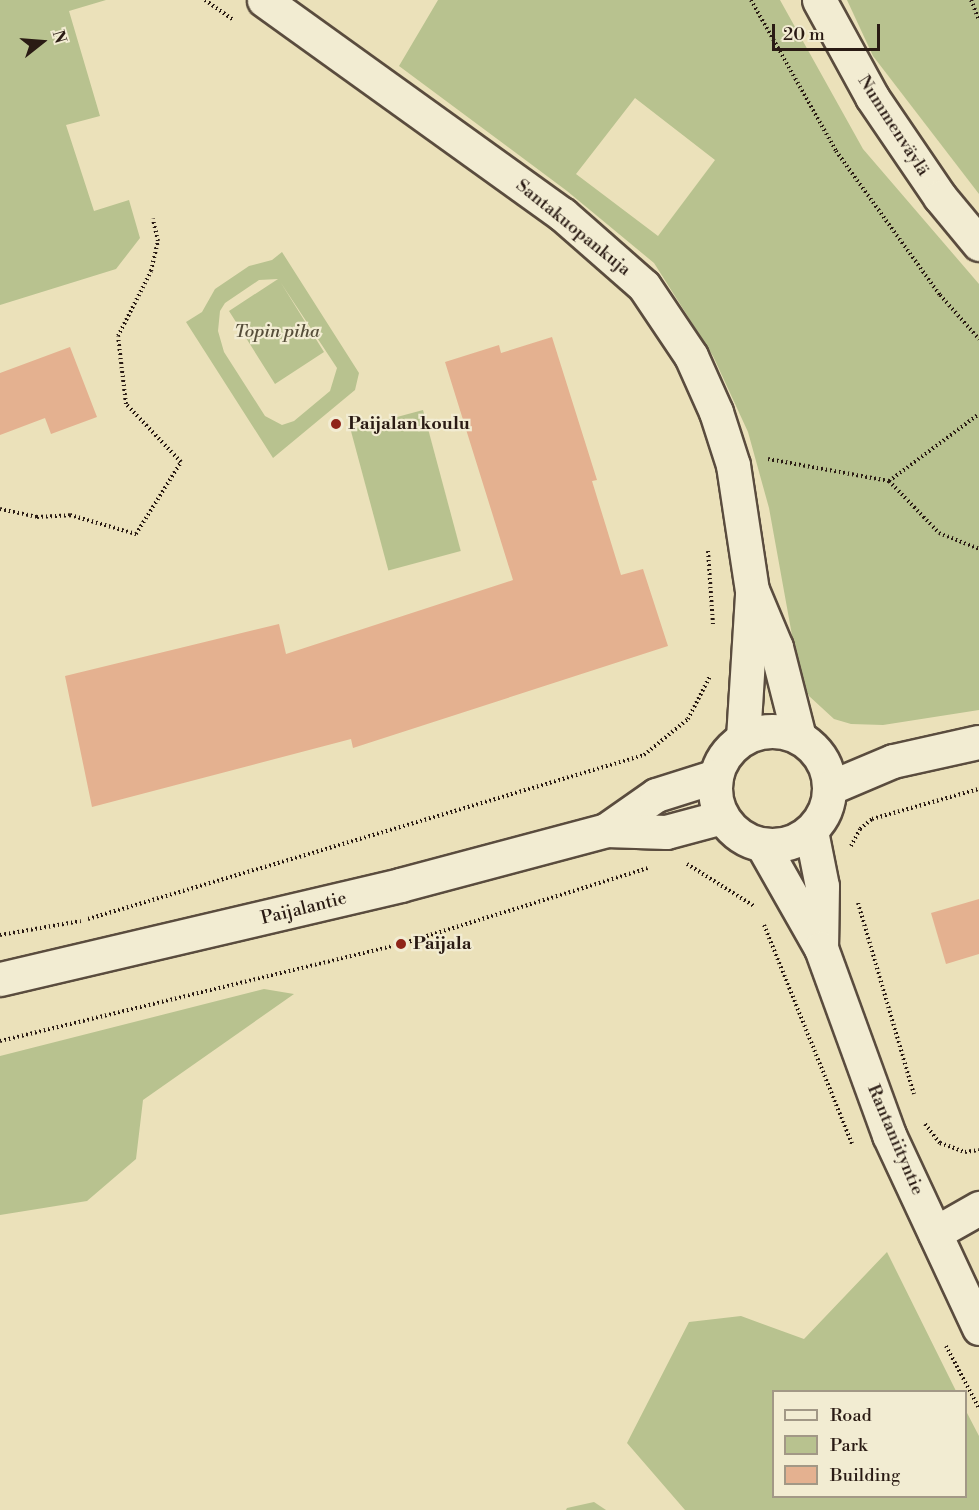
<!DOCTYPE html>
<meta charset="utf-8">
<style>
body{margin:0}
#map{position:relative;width:979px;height:1510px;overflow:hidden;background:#ebe1ba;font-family:"Libre Bodoni",serif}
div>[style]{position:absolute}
.green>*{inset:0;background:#b8c28f;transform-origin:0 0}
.building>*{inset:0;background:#e4b190}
.path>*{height:4px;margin-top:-2px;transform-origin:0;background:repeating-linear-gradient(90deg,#2a1b14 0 1.5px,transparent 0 4.5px)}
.roads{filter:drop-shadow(2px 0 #5a4c3e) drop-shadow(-2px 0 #5a4c3e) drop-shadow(0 2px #5a4c3e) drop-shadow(0 -2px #5a4c3e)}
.minor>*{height:33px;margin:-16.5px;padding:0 16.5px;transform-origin:16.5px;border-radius:16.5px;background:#f2ecd2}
.minor>.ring{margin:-16.5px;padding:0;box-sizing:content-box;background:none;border:33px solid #f2ecd2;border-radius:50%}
.dots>*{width:16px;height:16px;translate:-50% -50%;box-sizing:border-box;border:3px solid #f2ecd2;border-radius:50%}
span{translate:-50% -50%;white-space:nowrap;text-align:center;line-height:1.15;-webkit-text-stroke:4.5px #f2ecd2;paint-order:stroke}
.street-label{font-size:18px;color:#2a1b14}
.park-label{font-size:18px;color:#554d39;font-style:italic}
.poi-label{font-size:18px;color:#2a1b14;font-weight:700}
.left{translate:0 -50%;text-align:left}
.legend{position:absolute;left:772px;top:1390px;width:195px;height:108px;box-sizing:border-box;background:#f2ecd2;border:2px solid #a29886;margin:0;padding:8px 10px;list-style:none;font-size:18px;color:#2a1b14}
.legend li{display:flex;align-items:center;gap:12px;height:30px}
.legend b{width:30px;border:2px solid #a29886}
.north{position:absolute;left:12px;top:12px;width:60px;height:60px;-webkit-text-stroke:4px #f2ecd2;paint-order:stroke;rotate:73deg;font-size:16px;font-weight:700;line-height:24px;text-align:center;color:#2a1b14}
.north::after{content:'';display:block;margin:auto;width:21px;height:27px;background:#2a1b14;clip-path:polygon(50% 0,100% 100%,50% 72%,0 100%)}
.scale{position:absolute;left:772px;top:24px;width:108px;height:27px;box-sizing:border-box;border:3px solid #2a1b14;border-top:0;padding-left:8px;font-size:18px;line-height:21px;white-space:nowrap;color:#2a1b14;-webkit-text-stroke:4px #f2ecd2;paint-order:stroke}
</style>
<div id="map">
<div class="green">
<i style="clip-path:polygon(0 0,106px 0,69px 11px,100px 116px,66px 125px,94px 211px,129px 200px,140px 238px,116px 269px,0 305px)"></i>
<i style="clip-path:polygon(evenodd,438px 0,780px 0,863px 149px,979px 284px,979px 710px,883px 725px,851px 724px,834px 719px,809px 696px,799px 674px,769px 508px,748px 432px,713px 356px,654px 263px,567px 191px,399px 66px,438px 0,635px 98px,715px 160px,658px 236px,576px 174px,635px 98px)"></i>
<i style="clip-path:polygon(847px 0,979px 0,979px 194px,873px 56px)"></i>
<i style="clip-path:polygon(evenodd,282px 252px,359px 373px,355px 390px,273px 458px,186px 322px,202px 312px,215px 289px,249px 266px,272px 260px,282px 252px,278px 279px,229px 311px,275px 384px,324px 352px,281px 283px,337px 368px,330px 391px,294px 421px,282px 425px,265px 416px,224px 352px,218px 331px,220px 311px,225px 303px,259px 280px,278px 279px)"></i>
<i style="left:423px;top:410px;width:146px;height:75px;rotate:75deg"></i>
<i style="clip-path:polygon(264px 989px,294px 994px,143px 1100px,136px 1159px,87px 1201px,0 1215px,0 1056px)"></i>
<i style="clip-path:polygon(887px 1252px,956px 1391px,774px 1392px,774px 1496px,966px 1496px,966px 1411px,979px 1436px,979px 1510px,685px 1510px,627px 1443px,689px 1322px,741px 1316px,804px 1339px)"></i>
<i style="clip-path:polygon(594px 1502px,606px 1510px,566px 1510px,567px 1508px)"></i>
</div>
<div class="building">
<i style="clip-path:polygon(552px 337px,597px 480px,592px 481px,621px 575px,643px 569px,668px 646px,353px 748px,351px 739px,92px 807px,65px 676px,279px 624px,286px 654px,513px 580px,445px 362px,499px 345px,501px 353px)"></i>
<i style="clip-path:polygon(70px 347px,97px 417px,51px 434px,45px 418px,0 435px,0 373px)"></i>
<i style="clip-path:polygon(979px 899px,979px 954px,946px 964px,931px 913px)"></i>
</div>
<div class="path">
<i style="left:205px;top:0;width:35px;rotate:35deg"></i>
<i style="left:751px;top:0;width:173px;rotate:60.6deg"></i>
<i style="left:836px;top:151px;width:178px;rotate:54.2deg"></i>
<i style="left:940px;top:295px;width:59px;rotate:48.4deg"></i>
<i style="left:971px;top:0;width:22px;rotate:68deg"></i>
<i style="left:768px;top:459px;width:123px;rotate:10.3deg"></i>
<i style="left:889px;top:481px;width:112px;rotate:-36.7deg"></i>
<i style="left:889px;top:481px;width:72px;rotate:46.1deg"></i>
<i style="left:939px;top:533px;width:43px;rotate:21.8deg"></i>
<i style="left:0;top:509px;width:38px;rotate:12deg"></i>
<i style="left:37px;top:517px;width:33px;rotate:-3deg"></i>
<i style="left:70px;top:515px;width:69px;rotate:16.1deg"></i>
<i style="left:136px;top:534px;width:85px;rotate:-58deg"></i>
<i style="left:181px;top:462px;width:80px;rotate:-133.5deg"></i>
<i style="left:126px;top:404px;width:68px;rotate:-96.7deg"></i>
<i style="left:118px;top:336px;width:73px;rotate:-63.1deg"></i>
<i style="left:151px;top:271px;width:31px;rotate:-77deg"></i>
<i style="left:158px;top:241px;width:23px;rotate:-103deg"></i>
<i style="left:708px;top:551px;width:74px;rotate:86.1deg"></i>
<i style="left:851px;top:846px;width:19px;rotate:-62deg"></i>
<i style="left:860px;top:829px;width:16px;rotate:-40deg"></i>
<i style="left:872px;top:819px;width:111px;rotate:-15.7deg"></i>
<i style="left:687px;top:864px;width:79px;rotate:32.1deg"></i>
<i style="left:858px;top:903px;width:199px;rotate:73.7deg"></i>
<i style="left:88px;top:919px;width:580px;rotate:-16.43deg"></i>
<i style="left:644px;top:755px;width:57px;rotate:-39.3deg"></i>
<i style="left:688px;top:719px;width:48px;rotate:-62.9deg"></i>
<i style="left:764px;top:925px;width:236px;rotate:68.1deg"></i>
<i style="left:0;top:935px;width:82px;rotate:-9.8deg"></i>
<i style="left:0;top:1041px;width:413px;rotate:-13.6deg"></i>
<i style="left:401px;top:944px;width:258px;rotate:-17.1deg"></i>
<i style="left:925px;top:1124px;width:24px;rotate:52deg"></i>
<i style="left:940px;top:1143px;width:27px;rotate:20deg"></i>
<i style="left:965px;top:1152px;width:14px;rotate:-8deg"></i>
<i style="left:946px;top:1346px;width:70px;rotate:62deg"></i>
</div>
<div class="roads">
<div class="minor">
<i style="left:264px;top:0;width:367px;rotate:35.7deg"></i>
<i style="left:562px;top:214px;width:109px;rotate:41.3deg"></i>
<i style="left:644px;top:286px;width:84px;rotate:56.1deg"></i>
<i style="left:691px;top:356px;width:61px;rotate:65.9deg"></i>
<i style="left:716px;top:412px;width:56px;rotate:72.2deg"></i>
<i style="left:733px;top:465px;width:126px;rotate:81.4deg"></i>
<i style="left:752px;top:590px;width:62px;rotate:67.2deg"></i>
<i style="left:776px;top:647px;width:93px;rotate:75.7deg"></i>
<i style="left:819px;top:0;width:111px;rotate:61.3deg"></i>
<i style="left:872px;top:97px;width:121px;rotate:55.8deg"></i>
<i style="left:940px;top:197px;width:61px;rotate:50.3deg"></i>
<i class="ring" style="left:715px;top:731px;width:81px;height:81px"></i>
<i style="left:743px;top:738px;width:143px;rotate:-86.4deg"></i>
<i style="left:829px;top:788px;width:69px;rotate:-22.9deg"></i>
<i style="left:893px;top:761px;width:88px;rotate:-12.5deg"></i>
<i style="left:606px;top:830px;width:61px;rotate:-35deg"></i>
<i style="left:656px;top:795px;width:63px;rotate:-17.6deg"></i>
<i style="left:811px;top:831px;width:56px;rotate:78.7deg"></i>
<i style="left:822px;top:886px;width:62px;rotate:90.9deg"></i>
<i style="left:763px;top:846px;width:117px;rotate:60.4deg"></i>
<i style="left:821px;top:948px;width:199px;rotate:70deg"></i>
<i style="left:889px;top:1135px;width:213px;rotate:65deg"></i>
<i style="left:0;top:979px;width:411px;rotate:-13.2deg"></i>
<i style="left:400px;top:885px;width:213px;rotate:-14.9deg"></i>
<i style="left:606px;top:830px;width:60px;rotate:1.9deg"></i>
<i style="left:666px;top:832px;width:58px;rotate:-15deg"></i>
<i style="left:935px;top:1233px;width:51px;rotate:-29.6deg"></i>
</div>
</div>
<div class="dots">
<i style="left:336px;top:424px;background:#8f2418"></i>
<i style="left:401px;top:944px;background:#8f2418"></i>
</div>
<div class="street-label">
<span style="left:893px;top:126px;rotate:57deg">Nummenväylä</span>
<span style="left:573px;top:228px;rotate:39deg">Santakuopankuja</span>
<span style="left:304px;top:909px;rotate:-14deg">Paijalantie</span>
<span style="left:895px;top:1140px;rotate:67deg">Rantaniityntie</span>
</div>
<div class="park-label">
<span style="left:277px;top:332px">Topin piha</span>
</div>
<div class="poi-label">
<span class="left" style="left:348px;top:424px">Paijalan koulu</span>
<span class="left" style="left:413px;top:944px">Paijala</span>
</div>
<ul class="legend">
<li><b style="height:8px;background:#f2ecd2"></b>Road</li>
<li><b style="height:16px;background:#b8c28f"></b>Park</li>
<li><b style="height:16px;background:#e4b190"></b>Building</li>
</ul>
<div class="north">N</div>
<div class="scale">20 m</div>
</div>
